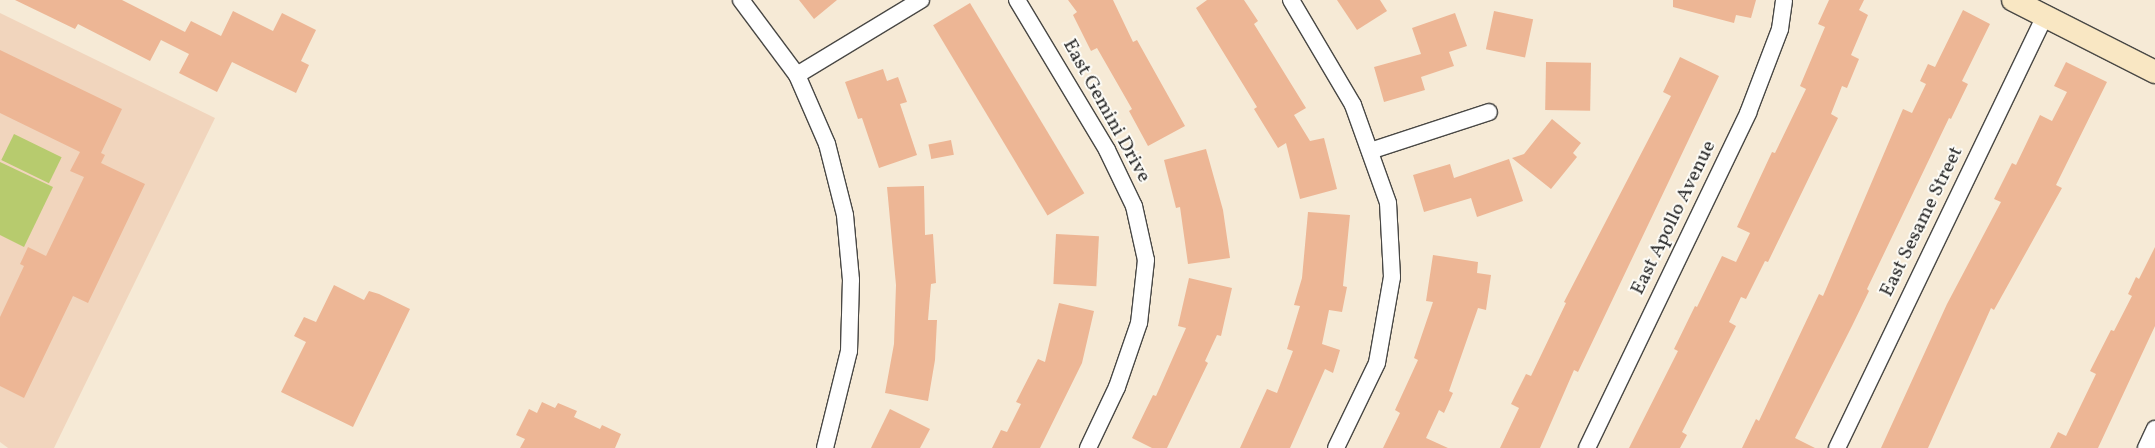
<!DOCTYPE html>
<style>
body{margin:0}
#map{position:relative;width:2155px;height:448px;overflow:hidden;background:#f6ead6;font-family:Vollkorn,serif}
div>[style]{position:absolute}
.built>*{inset:0;background:#f1d5bd}
.green>*{inset:0;background:#b7cb6e;transform-origin:0 0}
.building>*{inset:0;background:#edb695;transform-origin:0 0}
.roads{filter:drop-shadow(1px 0 #494845) drop-shadow(-1px 0 #494845) drop-shadow(0 1px #494845) drop-shadow(0 -1px #494845)}
.street>*{height:16px;margin:-8px;padding:0 8px;transform-origin:8px;border-radius:8px;background:#fff}
.secondary>*{height:22px;margin:-11px;padding:0 11px;transform-origin:11px;border-radius:11px;background:#f9e7c3}
span{translate:-50% -50%;white-space:nowrap;text-align:center;line-height:1.15;-webkit-text-stroke:4px #fdfcf7;paint-order:stroke}
.street-label{font-size:20px;color:#2b2b2b}
</style>
<div id="map">
<div class="built">
<i style="clip-path:polygon(0 13px,215px 118px,54px 448px,8px 448px,0 442px)"></i>
</div>
<div class="green">
<i style="left:14px;top:134px;width:53px;height:29px;rotate:26deg"></i>
<i style="clip-path:polygon(0 162px,53px 187px,24px 247px,0 235px)"></i>
</div>
<div class="building">
<i style="clip-path:polygon(15px 0,122px 0,185px 32px,191px 21px,221px 36px,233px 11px,273px 31px,282px 13px,316px 30px,301px 61px,309px 65px,296px 93px,232px 62px,217px 92px,179px 73px,189px 54px,161px 40px,150px 61px,78px 24px,75px 29px)"></i>
<i style="clip-path:polygon(799px 0,837px 0,814px 19px)"></i>
<i style="clip-path:polygon(1068px 0,1113px 0,1133px 42px,1137px 40px,1185px 126px,1148px 146px,1129px 111px,1132px 109px,1097px 48px,1091px 51px,1073px 15px,1077px 12px)"></i>
<i style="clip-path:polygon(1207px 0,1244px 0,1258px 21px,1254px 24px,1306px 108px,1294px 115px,1310px 141px,1324px 138px,1337px 189px,1300px 199px,1286px 143px,1278px 148px,1254px 109px,1257px 107px,1196px 8px)"></i>
<i style="clip-path:polygon(1337px 0,1380px 0,1387px 11px,1357px 30px)"></i>
<i style="clip-path:polygon(1673px 0,1756px 0,1751px 18px,1736px 15px,1734px 23px,1673px 7px)"></i>
<i style="clip-path:polygon(1829px 0,1864px 0,1859px 10px,1868px 15px,1851px 55px,1859px 59px,1847px 88px,1842px 86px,1831px 114px,1838px 118px,1768px 262px,1765px 261px,1746px 299px,1741px 297px,1729px 322px,1736px 326px,1682px 432px,1687px 435px,1680px 448px,1629px 448px,1678px 351px,1674px 349px,1695px 306px,1697px 307px,1722px 256px,1736px 262px,1750px 233px,1737px 227px,1772px 152px,1775px 153px,1806px 89px,1800px 86px,1825px 27px,1818px 24px)"></i>
<i style="left:970px;top:3px;width:222px;height:43px;rotate:59deg"></i>
<i style="clip-path:polygon(1963px 10px,1990px 24px,1962px 81px,1968px 84px,1951px 119px,1949px 118px,1867px 289px,1869px 291px,1852px 326px,1795px 438px,1815px 448px,1742px 448px,1756px 419px,1759px 421px,1819px 294px,1823px 296px,1903px 109px,1912px 113px,1926px 84px,1920px 81px,1928px 64px,1935px 67px)"></i>
<i style="left:1494px;top:11px;width:40px;height:39px;rotate:12deg"></i>
<i style="clip-path:polygon(1455px 13px,1467px 46px,1449px 52px,1454px 66px,1421px 77px,1425px 90px,1384px 102px,1374px 67px,1421px 54px,1412px 28px)"></i>
<i style="clip-path:polygon(0 50px,122px 109px,101px 153px,105px 155px,101px 163px,145px 184px,88px 303px,73px 296px,24px 398px,0 386px,0 317px,24px 266px,20px 264px,28px 247px,46px 256px,84px 177px,70px 171px,80px 152px,0 113px)"></i>
<i style="clip-path:polygon(1680px 57px,1719px 76px,1578px 372px,1574px 370px,1540px 448px,1500px 448px,1519px 408px,1511px 404px,1526px 374px,1531px 376px,1566px 303px,1564px 302px,1671px 96px,1663px 92px)"></i>
<i style="left:1546px;top:62px;width:45px;height:48px;rotate:1deg"></i>
<i style="clip-path:polygon(2066px 62px,2107px 82px,2056px 185px,2062px 188px,1994px 310px,1991px 308px,1928px 448px,1881px 448px,1947px 304px,2001px 202px,1994px 199px,2012px 163px,2016px 165px,2040px 115px,2052px 121px,2067px 92px,2054px 86px)"></i>
<i style="clip-path:polygon(883px 69px,887px 81px,898px 77px,907px 102px,900px 104px,917px 155px,879px 168px,862px 118px,858px 119px,845px 82px)"></i>
<i style="clip-path:polygon(1552px 119px,1581px 143px,1573px 153px,1577px 157px,1551px 189px,1512px 158px,1524px 154px)"></i>
<i style="left:951px;top:140px;width:15px;height:23px;rotate:79deg"></i>
<i style="clip-path:polygon(1206px 149px,1223px 210px,1230px 258px,1188px 264px,1180px 207px,1176px 208px,1164px 160px)"></i>
<i style="clip-path:polygon(1509px 159px,1523px 201px,1477px 217px,1471px 198px,1424px 212px,1413px 175px,1450px 164px,1454px 178px)"></i>
<i style="clip-path:polygon(924px 186px,925px 235px,933px 234px,936px 283px,931px 284px,928px 320px,937px 320px,935px 360px,928px 401px,885px 393px,894px 344px,896px 285px,887px 187px)"></i>
<i style="clip-path:polygon(1308px 212px,1350px 215px,1343px 286px,1347px 287px,1342px 312px,1329px 310px,1322px 344px,1340px 350px,1333px 373px,1325px 369px,1290px 448px,1240px 448px,1267px 389px,1277px 393px,1293px 351px,1287px 349px,1300px 306px,1294px 305px,1302px 278px)"></i>
<i style="left:1056px;top:234px;width:43px;height:50px;rotate:3deg"></i>
<i style="clip-path:polygon(2155px 247px,2155px 326px,2098px 448px,2050px 448px,2058px 432px,2066px 436px,2096px 374px,2090px 371px,2111px 330px,2114px 331px,2132px 296px,2128px 294px,2136px 277px,2139px 279px)"></i>
<i style="clip-path:polygon(1433px 255px,1478px 262px,1477px 273px,1491px 275px,1486px 310px,1478px 308px,1449px 391px,1453px 393px,1444px 413px,1439px 410px,1426px 438px,1448px 448px,1383px 448px,1400px 413px,1395px 410px,1418px 360px,1414px 358px,1433px 302px,1426px 301px)"></i>
<i style="clip-path:polygon(1189px 278px,1232px 288px,1221px 336px,1217px 335px,1205px 361px,1208px 363px,1167px 448px,1152px 448px,1132px 438px,1153px 395px,1156px 396px,1186px 328px,1178px 326px)"></i>
<i style="clip-path:polygon(334px 285px,364px 300px,369px 291px,379px 294px,410px 309px,353px 427px,281px 392px,306px 342px,294px 336px,304px 317px,316px 322px)"></i>
<i style="clip-path:polygon(1059px 303px,1094px 311px,1082px 363px,1040px 448px,992px 448px,1001px 430px,1007px 432px,1021px 404px,1016px 402px,1038px 359px,1045px 362px)"></i>
<i style="clip-path:polygon(542px 402px,555px 408px,558px 403px,577px 411px,574px 417px,600px 429px,602px 425px,621px 434px,615px 448px,520px 448px,525px 439px,516px 435px,529px 409px,537px 413px)"></i>
<i style="clip-path:polygon(890px 409px,930px 429px,920px 448px,871px 448px)"></i>
</div>
<div class="roads">
<div class="street">
<i style="left:741px;top:0;width:94px;rotate:53.3deg"></i>
<i style="left:1017px;top:0;width:175px;rotate:59deg"></i>
<i style="left:1107px;top:150px;width:62px;rotate:64.3deg"></i>
<i style="left:1134px;top:206px;width:55px;rotate:77.5deg"></i>
<i style="left:1146px;top:260px;width:63px;rotate:96.3deg"></i>
<i style="left:1139px;top:323px;width:68px;rotate:109deg"></i>
<i style="left:1117px;top:387px;width:68px;rotate:115.4deg"></i>
<i style="left:1291px;top:0;width:122px;rotate:59.4deg"></i>
<i style="left:1353px;top:105px;width:104px;rotate:70.3deg"></i>
<i style="left:1388px;top:203px;width:74px;rotate:86.9deg"></i>
<i style="left:1392px;top:277px;width:87px;rotate:99.9deg"></i>
<i style="left:1377px;top:363px;width:94px;rotate:115.8deg"></i>
<i style="left:1370px;top:151px;width:125px;rotate:-18.1deg"></i>
<i style="left:825px;top:448px;width:100px;rotate:-76.1deg"></i>
<i style="left:849px;top:351px;width:71px;rotate:-88.4deg"></i>
<i style="left:851px;top:280px;width:65px;rotate:-95.3deg"></i>
<i style="left:845px;top:215px;width:73px;rotate:-104.2deg"></i>
<i style="left:827px;top:144px;width:75px;rotate:-113.5deg"></i>
<i style="left:797px;top:75px;width:145px;rotate:-31.2deg"></i>
<i style="left:1587px;top:448px;width:372px;rotate:-64.3deg"></i>
<i style="left:1748px;top:113px;width:90px;rotate:-69.1deg"></i>
<i style="left:1780px;top:29px;width:29px;rotate:-82deg"></i>
<i style="left:1837px;top:448px;width:480px;rotate:-64.3deg"></i>
<i style="left:2146px;top:448px;width:21px;rotate:-65deg"></i>
</div>
<div class="secondary">
<i style="left:2013px;top:0;width:159px;rotate:26.9deg"></i>
</div>
</div>
<div class="street-label">
<span style="left:1106px;top:111px;rotate:61deg">East Gemini Drive</span>
<span style="left:1674px;top:218px;rotate:-64deg">East Apollo Avenue</span>
<span style="left:1922px;top:222px;rotate:-64deg">East Sesame Street</span>
</div>
</div>
